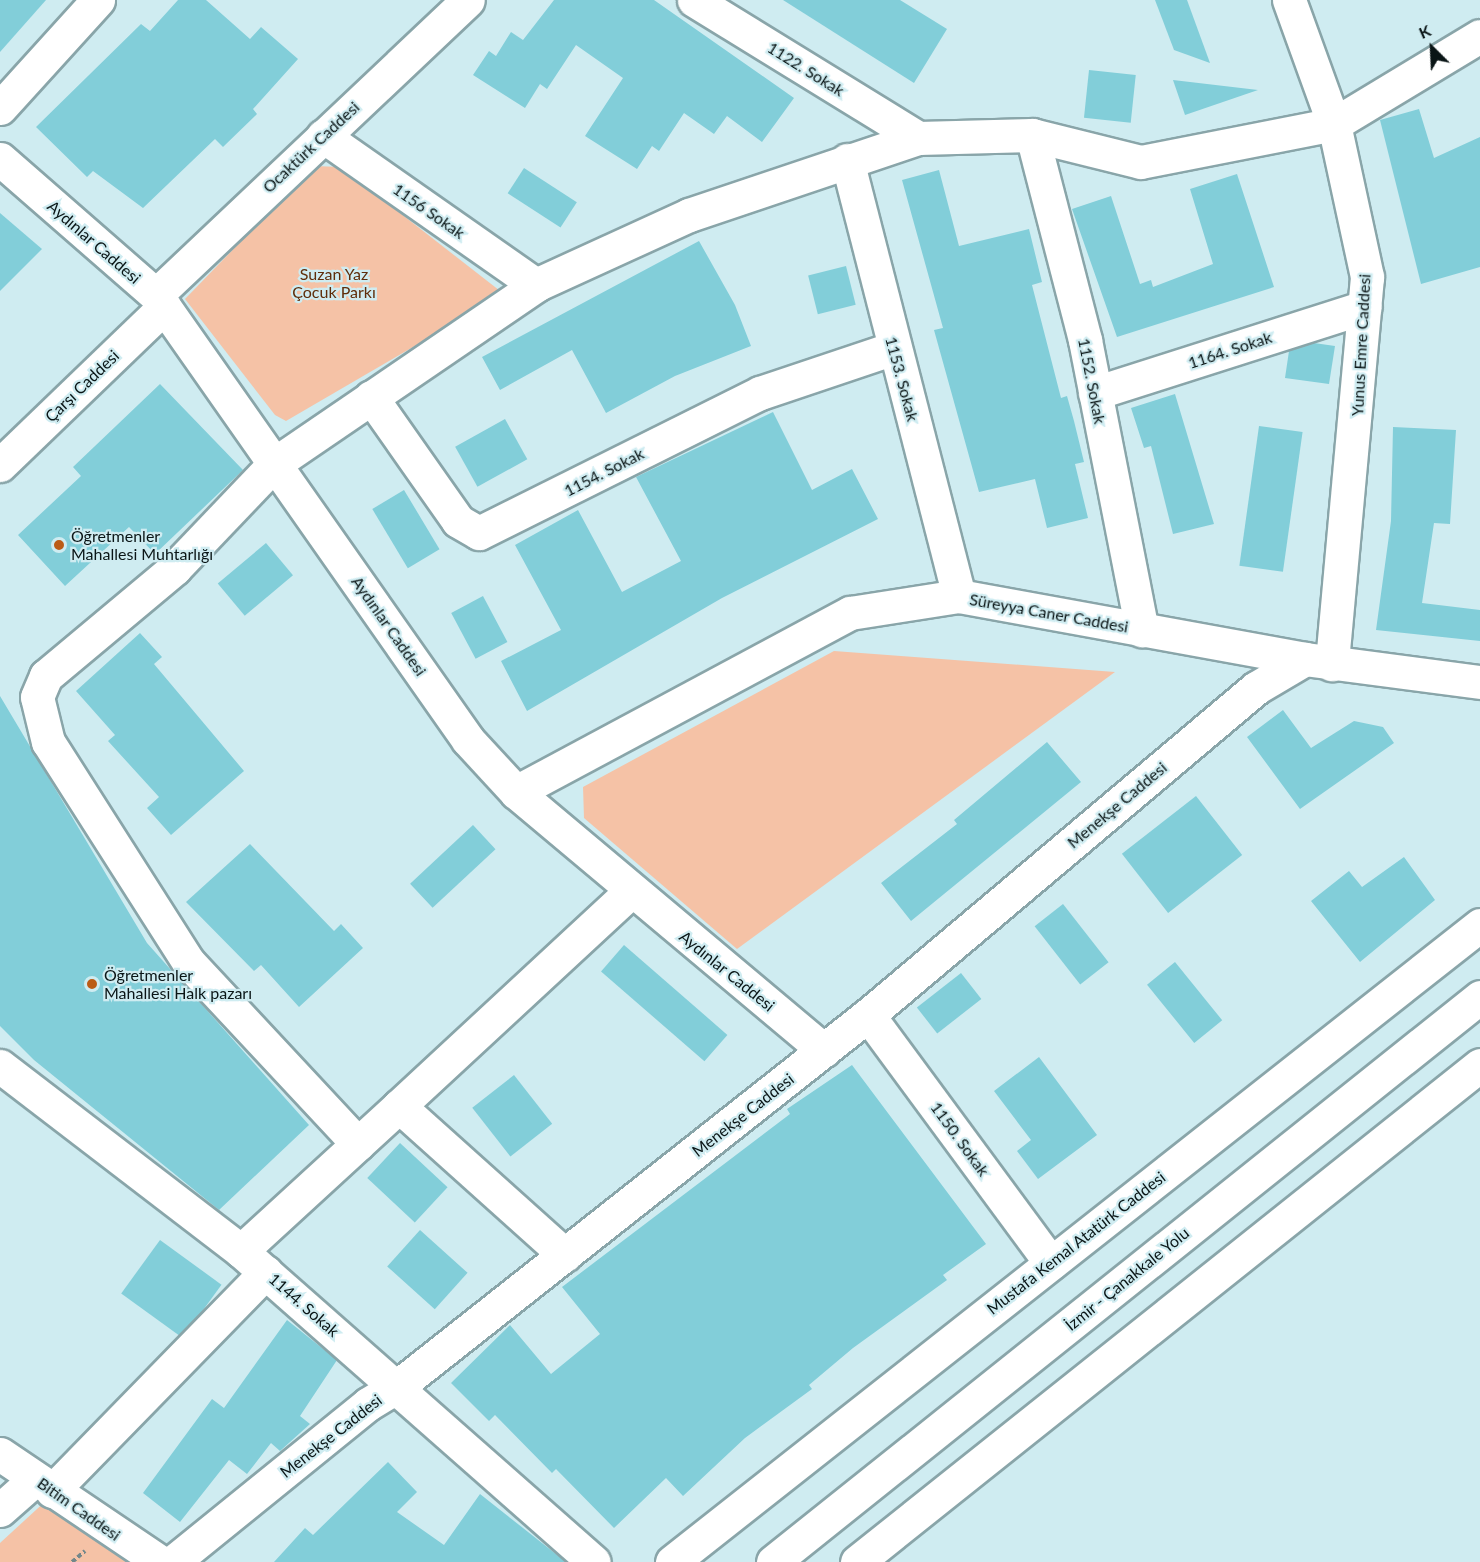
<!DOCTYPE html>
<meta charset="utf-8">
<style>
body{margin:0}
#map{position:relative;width:1480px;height:1562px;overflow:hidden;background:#cfecf1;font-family:Lato,sans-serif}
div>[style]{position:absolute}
.green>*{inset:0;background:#f5c2a6}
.building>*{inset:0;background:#82ced9;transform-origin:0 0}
.path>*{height:4px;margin-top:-2px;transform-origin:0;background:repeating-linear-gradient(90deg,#73878a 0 4.5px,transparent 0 7.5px)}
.roads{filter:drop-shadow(2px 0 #89a5a9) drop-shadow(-2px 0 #89a5a9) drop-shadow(0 2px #89a5a9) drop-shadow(0 -2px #89a5a9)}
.minor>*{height:33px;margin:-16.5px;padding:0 16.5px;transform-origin:16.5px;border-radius:16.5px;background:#fff}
.major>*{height:33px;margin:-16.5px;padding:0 16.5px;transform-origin:16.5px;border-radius:16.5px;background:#fff}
.highway>*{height:33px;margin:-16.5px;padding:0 16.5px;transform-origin:16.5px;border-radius:16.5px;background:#fff}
.dots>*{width:16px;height:16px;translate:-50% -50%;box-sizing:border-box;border:3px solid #cfecf1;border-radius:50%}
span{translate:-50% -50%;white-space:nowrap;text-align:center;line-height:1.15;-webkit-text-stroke:4.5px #cfecf1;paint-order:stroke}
.street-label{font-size:16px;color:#0a1516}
.park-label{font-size:16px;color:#5f2d0a}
.poi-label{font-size:16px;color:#0a1516}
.left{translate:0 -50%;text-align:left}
.north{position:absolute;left:1402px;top:18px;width:60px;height:60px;-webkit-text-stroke:4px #cfecf1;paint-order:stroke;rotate:336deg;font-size:16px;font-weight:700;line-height:24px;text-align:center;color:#0a1516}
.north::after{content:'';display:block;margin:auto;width:21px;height:27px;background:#0a1516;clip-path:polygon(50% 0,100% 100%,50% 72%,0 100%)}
</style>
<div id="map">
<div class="green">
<i style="clip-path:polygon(314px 166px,341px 167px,504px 294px,286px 421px,275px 415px,185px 299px)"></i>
<i style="clip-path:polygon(834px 651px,1115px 672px,737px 949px,584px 818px,583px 787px)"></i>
<i style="clip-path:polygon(49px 1498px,134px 1562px,0 1562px,0 1543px)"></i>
</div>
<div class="building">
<i style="clip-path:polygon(0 0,46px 0,0 52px)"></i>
<i style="clip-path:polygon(178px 0,206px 0,250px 39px,261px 27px,298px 59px,253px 109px,257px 114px,223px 147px,215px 139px,143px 208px,93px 171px,87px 177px,36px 127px,141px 24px,150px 31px)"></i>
<i style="clip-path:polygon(554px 0,654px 0,794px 98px,762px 142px,727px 116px,714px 134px,684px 113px,659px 151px,652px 146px,637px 169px,585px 136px,623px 78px,576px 45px,547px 89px,540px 84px,525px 108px,473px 75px,489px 51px,496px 56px,511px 32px,523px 40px)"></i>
<i style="clip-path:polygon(783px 0,900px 0,947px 29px,914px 83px)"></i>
<i style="clip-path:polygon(1155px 0,1187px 0,1210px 63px,1174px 50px)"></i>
<i style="left:1089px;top:70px;width:47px;height:48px;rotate:6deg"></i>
<i style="clip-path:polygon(1173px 80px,1258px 90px,1185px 115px)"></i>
<i style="clip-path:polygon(1419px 109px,1434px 158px,1480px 137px,1480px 267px,1421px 284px,1380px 120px)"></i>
<i style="left:524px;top:168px;width:63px;height:30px;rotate:33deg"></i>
<i style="clip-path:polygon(939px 170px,959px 246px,1029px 229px,1042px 282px,1032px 285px,1061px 398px,1067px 396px,1074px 421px,1084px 462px,1075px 464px,1088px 518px,1047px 528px,1035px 479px,979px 492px,934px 330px,943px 328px,902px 180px)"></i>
<i style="clip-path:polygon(1237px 174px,1274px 287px,1117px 337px,1072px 209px,1111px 196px,1140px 284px,1151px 280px,1153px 287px,1213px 264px,1190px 189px)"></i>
<i style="clip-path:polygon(0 213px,42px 249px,0 291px)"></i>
<i style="clip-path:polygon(699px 241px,735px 305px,751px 346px,675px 376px,606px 413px,572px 350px,500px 390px,482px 357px)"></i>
<i style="left:846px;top:266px;width:40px;height:39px;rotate:76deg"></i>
<i style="clip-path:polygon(1314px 343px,1335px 346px,1329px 384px,1285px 378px,1289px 351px)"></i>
<i style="clip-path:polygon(160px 384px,243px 470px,155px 554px,129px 527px,65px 586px,18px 535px,81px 476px,73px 467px)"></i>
<i style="clip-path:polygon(1175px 394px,1214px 524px,1173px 534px,1151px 446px,1144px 448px,1131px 408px)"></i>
<i style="clip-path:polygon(773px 412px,812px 490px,852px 469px,878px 519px,722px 598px,527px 711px,501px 661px,561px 630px,515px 545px,578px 510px,622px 592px,681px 561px,636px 477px)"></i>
<i style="left:505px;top:419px;width:46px;height:57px;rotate:61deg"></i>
<i style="left:1259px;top:426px;width:44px;height:141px;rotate:8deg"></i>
<i style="clip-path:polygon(1393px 427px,1456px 430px,1450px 524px,1434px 523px,1422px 603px,1480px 610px,1480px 641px,1376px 630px,1391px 521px)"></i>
<i style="left:404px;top:490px;width:69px;height:37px;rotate:59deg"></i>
<i style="left:266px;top:543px;width:42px;height:63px;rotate:50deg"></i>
<i style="left:483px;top:596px;width:52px;height:36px;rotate:62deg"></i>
<i style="clip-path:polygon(140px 633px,162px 657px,154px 664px,244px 771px,171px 835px,147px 808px,159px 797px,108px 741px,115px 735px,76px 691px)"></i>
<i style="clip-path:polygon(0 696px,147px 943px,309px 1125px,219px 1210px,34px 1060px,0 1026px)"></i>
<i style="clip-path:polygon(1283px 710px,1311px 748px,1354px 721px,1383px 727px,1394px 743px,1300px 809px,1247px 737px)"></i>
<i style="clip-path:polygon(1047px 742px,1081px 782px,911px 921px,881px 883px,957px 824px,954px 820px)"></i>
<i style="left:1196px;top:796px;width:75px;height:94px;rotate:52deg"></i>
<i style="left:473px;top:825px;width:33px;height:86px;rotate:47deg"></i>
<i style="clip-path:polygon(250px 844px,334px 931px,341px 924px,363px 948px,299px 1007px,261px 965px,254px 971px,186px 902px)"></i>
<i style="clip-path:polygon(1404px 857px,1435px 900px,1360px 962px,1311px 901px,1349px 871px,1362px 887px)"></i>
<i style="left:1063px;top:904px;width:74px;height:36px;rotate:52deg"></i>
<i style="left:624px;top:945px;width:137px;height:35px;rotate:41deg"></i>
<i style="left:1175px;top:962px;width:75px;height:36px;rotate:51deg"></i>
<i style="left:961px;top:973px;width:33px;height:56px;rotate:52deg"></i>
<i style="clip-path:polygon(1039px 1057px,1097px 1135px,1038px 1179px,1017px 1151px,1031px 1140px,994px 1091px)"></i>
<i style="clip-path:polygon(852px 1065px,986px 1244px,943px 1275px,947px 1280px,853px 1348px,809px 1385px,812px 1389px,745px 1438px,683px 1496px,666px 1478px,614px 1528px,556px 1469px,552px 1473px,495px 1415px,489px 1421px,451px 1383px,510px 1325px,551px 1374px,600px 1334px,562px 1287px,790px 1114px,787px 1109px)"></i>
<i style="left:514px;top:1075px;width:62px;height:53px;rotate:52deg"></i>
<i style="left:400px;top:1143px;width:65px;height:48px;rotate:43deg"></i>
<i style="left:420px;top:1230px;width:64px;height:49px;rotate:42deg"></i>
<i style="left:160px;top:1240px;width:76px;height:66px;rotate:36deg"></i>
<i style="clip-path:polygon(287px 1320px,337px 1360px,300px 1416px,310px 1424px,280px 1451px,271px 1443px,247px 1474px,229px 1460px,180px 1522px,143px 1493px,212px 1399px,224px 1408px)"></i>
<i style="clip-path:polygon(388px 1462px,417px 1492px,397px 1512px,444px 1545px,480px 1494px,566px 1562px,274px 1562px,305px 1528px,313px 1535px)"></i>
</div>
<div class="path">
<i style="left:72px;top:1562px;width:17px;rotate:-40deg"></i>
</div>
<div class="roads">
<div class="minor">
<i style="left:694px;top:0;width:263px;rotate:31.6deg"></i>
<i style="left:1289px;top:0;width:132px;rotate:70.1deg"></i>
<i style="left:1334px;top:124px;width:157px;rotate:77.8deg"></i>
<i style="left:1367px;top:277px;width:389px;rotate:95.2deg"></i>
<i style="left:1032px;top:135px;width:212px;rotate:75.5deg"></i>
<i style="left:1085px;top:340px;width:296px;rotate:78.9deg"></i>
<i style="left:323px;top:136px;width:260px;rotate:35deg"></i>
<i style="left:0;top:159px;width:207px;rotate:41.1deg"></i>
<i style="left:156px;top:295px;width:543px;rotate:54.96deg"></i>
<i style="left:468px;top:740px;width:71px;rotate:47.3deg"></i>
<i style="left:516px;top:792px;width:402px;rotate:40deg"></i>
<i style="left:847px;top:160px;width:450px;rotate:75.6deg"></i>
<i style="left:156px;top:295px;width:429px;rotate:-43.4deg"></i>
<i style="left:1095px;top:393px;width:283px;rotate:-17.7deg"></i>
<i style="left:371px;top:397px;width:151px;rotate:54.9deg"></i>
<i style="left:458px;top:521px;width:24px;rotate:30deg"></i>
<i style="left:479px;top:533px;width:314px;rotate:-26.5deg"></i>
<i style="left:760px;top:393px;width:141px;rotate:-18.6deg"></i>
<i style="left:0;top:465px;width:228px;rotate:-43.9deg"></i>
<i style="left:516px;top:792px;width:379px;rotate:-28.2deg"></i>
<i style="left:850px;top:613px;width:110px;rotate:-8.9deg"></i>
<i style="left:959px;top:596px;width:352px;rotate:10.3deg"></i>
<i style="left:1305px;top:659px;width:177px;rotate:7.5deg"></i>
<i style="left:868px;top:1015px;width:308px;rotate:53.6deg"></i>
<i style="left:0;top:1066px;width:304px;rotate:37.5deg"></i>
<i style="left:241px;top:1251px;width:470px;rotate:41.4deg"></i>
<i style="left:399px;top:1106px;width:315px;rotate:-42.8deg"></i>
<i style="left:358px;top:1144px;width:248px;rotate:-133deg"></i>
<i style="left:189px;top:963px;width:262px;rotate:-122.5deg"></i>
<i style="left:48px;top:742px;width:46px;rotate:-103.7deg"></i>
<i style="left:37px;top:697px;width:23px;rotate:-67deg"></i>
<i style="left:46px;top:676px;width:168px;rotate:-39.9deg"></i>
<i style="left:175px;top:568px;width:144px;rotate:-46.4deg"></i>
<i style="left:274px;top:464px;width:317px;rotate:-34.3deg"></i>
<i style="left:536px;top:285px;width:168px;rotate:-24.6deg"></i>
<i style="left:689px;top:215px;width:242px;rotate:-18.6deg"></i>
<i style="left:918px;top:138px;width:114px;rotate:-1.5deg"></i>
<i style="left:1032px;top:135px;width:112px;rotate:13.9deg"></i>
<i style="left:1141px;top:162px;width:197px;rotate:-11.1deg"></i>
<i style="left:1334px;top:124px;width:170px;rotate:-31.1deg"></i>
<i style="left:241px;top:1251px;width:214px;rotate:-42.5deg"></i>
<i style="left:399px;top:1106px;width:223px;rotate:41.9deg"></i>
<i style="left:0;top:1454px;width:193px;rotate:34deg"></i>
<i style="left:52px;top:1491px;width:306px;rotate:-45.7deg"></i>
<i style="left:0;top:1510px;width:47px;rotate:-41.5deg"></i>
<i style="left:173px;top:1562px;width:251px;rotate:-39deg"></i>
<i style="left:368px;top:1404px;width:35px;rotate:-31deg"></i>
<i style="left:398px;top:1386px;width:599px;rotate:-38.29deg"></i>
<i style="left:868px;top:1015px;width:507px;rotate:-40.12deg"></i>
<i style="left:1256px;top:688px;width:57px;rotate:-30.6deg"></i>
</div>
<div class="major">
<i style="left:0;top:108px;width:146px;rotate:-47.8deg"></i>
<i style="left:672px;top:1562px;width:1029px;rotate:-38.25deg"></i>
</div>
<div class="highway">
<i style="left:773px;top:1562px;width:905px;rotate:-38.63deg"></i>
<i style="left:857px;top:1562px;width:797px;rotate:-38.58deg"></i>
</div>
</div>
<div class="dots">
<i style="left:59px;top:545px;background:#bb5c16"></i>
<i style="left:92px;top:984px;background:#bb5c16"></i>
</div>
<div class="street-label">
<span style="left:806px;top:69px;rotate:32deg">1122. Sokak</span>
<span style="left:311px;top:147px;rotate:-43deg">Ocaktürk Caddesi</span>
<span style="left:429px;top:211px;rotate:35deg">1156 Sokak</span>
<span style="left:94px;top:242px;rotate:41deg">Aydınlar Caddesi</span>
<span style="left:1361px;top:345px;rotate:-87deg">Yunus Emre Caddesi</span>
<span style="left:1230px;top:350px;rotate:-18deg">1164. Sokak</span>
<span style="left:902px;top:379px;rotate:75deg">1153. Sokak</span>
<span style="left:1092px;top:381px;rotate:79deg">1152. Sokak</span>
<span style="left:82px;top:386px;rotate:-44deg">Çarşı Caddesi</span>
<span style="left:604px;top:472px;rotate:-27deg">1154. Sokak</span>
<span style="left:1049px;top:613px;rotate:10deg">Süreyya Caner Caddesi</span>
<span style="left:389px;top:626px;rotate:55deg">Aydınlar Caddesi</span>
<span style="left:1117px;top:805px;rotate:-40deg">Menekşe Caddesi</span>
<span style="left:727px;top:971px;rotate:39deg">Aydınlar Caddesi</span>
<span style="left:743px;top:1115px;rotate:-38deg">Menekşe Caddesi</span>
<span style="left:960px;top:1139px;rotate:54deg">1150. Sokak</span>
<span style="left:1076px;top:1243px;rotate:-38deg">Mustafa Kemal Atatürk Caddesi</span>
<span style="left:1127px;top:1279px;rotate:-39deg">İzmir - Çanakkale Yolu</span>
<span style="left:304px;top:1305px;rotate:41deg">1144. Sokak</span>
<span style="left:331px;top:1436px;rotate:-38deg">Menekşe Caddesi</span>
<span style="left:79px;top:1509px;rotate:35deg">Bitim Caddesi</span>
</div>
<div class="park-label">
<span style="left:334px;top:283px">Suzan Yaz<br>Çocuk Parkı</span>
</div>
<div class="poi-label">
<span class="left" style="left:71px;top:545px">Öğretmenler<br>Mahallesi Muhtarlığı</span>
<span class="left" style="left:104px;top:984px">Öğretmenler<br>Mahallesi Halk pazarı</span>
</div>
<div class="north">K</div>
</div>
